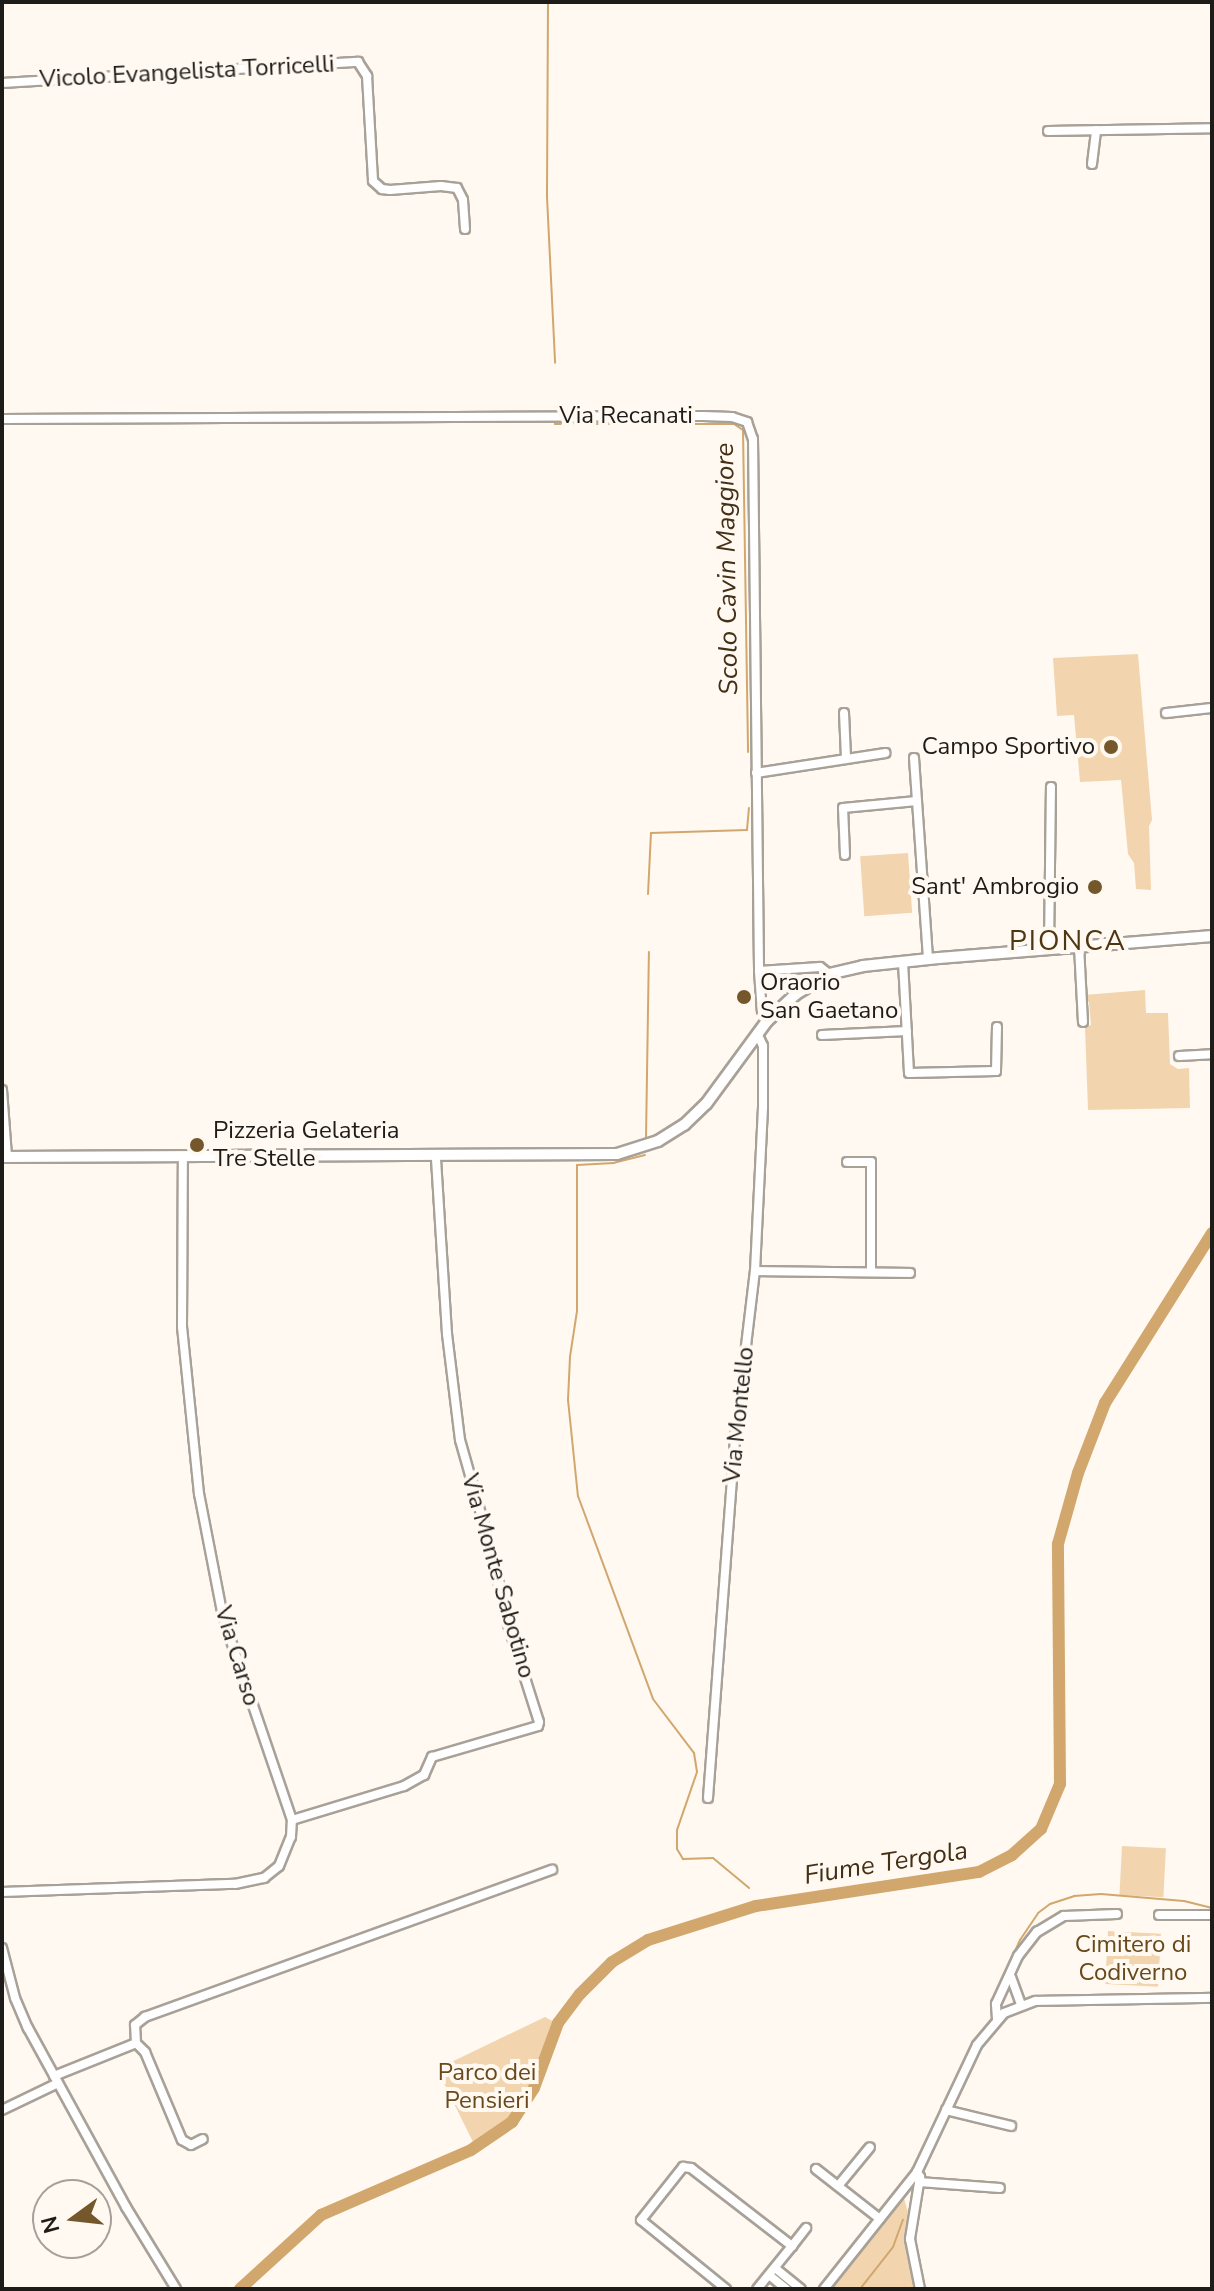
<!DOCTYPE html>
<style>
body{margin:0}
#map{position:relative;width:1214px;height:2291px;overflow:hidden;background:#fff9f1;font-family:"Nunito Sans",sans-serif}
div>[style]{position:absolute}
.green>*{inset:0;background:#f2d5ae;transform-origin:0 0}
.stream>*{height:2px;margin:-1px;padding:0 1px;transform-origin:1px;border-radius:1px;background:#d2a76d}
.river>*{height:12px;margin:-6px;padding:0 6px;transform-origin:6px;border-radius:6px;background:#d2a76d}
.roads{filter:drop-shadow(2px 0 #a8a198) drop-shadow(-2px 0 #a8a198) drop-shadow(0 2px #a8a198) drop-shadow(0 -2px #a8a198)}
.minor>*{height:8px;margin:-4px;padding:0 4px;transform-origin:4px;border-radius:4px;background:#fff}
.major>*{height:10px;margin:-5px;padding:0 5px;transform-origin:5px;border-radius:5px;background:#fff}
.dots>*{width:22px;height:22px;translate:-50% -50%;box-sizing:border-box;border:4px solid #fff9f1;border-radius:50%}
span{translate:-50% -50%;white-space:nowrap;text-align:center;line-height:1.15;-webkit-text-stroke:8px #fff9f1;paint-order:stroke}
.street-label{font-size:24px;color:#1e1c18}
.poi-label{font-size:24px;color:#1e1c18}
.right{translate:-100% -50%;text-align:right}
.left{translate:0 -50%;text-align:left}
.park-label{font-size:24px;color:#67491c}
.water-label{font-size:26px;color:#433016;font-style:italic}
.quarter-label{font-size:28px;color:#4d3613;letter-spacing:2px}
.frame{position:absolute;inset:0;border:4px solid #1e1c18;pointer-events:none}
.north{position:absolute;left:32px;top:2179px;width:80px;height:80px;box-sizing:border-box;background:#fff9f1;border:2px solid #a5a19a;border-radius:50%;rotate:255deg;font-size:22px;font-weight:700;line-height:32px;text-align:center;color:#1e1c18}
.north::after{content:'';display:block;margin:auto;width:28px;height:36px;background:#75572c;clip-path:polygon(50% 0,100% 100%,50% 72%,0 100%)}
</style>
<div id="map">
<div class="green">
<i style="clip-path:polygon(1138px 654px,1152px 820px,1149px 826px,1151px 890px,1136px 889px,1134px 863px,1128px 854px,1121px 780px,1080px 782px,1074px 715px,1057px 716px,1053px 658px)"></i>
<i style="left:908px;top:853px;width:60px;height:48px;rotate:86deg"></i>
<i style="clip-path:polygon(1145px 990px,1146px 1013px,1168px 1013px,1170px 1064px,1178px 1069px,1189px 1068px,1190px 1108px,1088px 1110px,1085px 1027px,1091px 1025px,1089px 1002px,1084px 1002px,1084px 995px)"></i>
<i style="left:1122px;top:1846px;width:44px;height:49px;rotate:3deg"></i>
<i style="left:1108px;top:1931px;width:53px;height:53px;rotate:3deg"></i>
<i style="clip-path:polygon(545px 2017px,556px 2023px,532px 2085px,508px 2121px,474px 2144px,437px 2069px)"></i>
<i style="clip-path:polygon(903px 2195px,908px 2212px,904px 2238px,914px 2289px,829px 2289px)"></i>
</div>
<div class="stream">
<i style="left:548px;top:2px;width:195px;rotate:90.3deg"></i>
<i style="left:547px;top:197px;width:166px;rotate:87.2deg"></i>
<i style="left:555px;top:421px;width:3px;rotate:90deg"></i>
<i style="left:555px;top:424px;width:179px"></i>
<i style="left:734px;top:424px;width:11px;rotate:34deg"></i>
<i style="left:743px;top:430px;width:322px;rotate:89.1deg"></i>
<i style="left:648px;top:894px;width:61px;rotate:-87.2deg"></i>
<i style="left:651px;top:833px;width:96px;rotate:-1.8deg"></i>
<i style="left:747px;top:830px;width:22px;rotate:-85deg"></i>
<i style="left:646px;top:1138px;width:186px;rotate:-89.1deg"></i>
<i style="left:645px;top:1155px;width:32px;rotate:166deg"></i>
<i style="left:614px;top:1163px;width:37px;rotate:177deg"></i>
<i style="left:577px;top:1165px;width:146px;rotate:90deg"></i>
<i style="left:577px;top:1311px;width:47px;rotate:98.7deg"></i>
<i style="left:570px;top:1357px;width:43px;rotate:92.7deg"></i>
<i style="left:568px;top:1400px;width:97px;rotate:84.1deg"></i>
<i style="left:578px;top:1496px;width:216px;rotate:69.7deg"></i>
<i style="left:653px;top:1699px;width:68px;rotate:52.8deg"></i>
<i style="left:694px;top:1753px;width:19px;rotate:81deg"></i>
<i style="left:697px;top:1772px;width:61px;rotate:109deg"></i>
<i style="left:677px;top:1830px;width:19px;rotate:90deg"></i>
<i style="left:677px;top:1849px;width:12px;rotate:59deg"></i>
<i style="left:683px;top:1859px;width:30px;rotate:-2deg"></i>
<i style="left:713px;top:1858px;width:47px;rotate:39.8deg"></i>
<i style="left:755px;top:1903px;width:3px;rotate:72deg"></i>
<i style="left:993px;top:1999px;width:65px;rotate:-65.4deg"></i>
<i style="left:1020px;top:1940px;width:32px;rotate:-56deg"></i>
<i style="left:1038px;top:1913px;width:15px;rotate:-37deg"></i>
<i style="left:1050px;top:1904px;width:25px;rotate:-18deg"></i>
<i style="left:1074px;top:1896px;width:27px;rotate:-4deg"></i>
<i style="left:1101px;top:1894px;width:83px;rotate:4.8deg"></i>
<i style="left:1184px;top:1901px;width:29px;rotate:14deg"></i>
<i style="left:860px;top:2289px;width:53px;rotate:-51.8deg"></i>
<i style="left:893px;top:2247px;width:29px;rotate:-70deg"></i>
</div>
<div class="river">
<i style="left:240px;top:2289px;width:110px;rotate:-42.4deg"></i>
<i style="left:321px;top:2215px;width:163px;rotate:-23.4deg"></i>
<i style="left:471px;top:2150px;width:50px;rotate:-34.3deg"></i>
<i style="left:512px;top:2122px;width:40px;rotate:-57.1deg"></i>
<i style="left:534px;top:2088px;width:69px;rotate:-69.7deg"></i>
<i style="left:558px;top:2023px;width:36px;rotate:-53deg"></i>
<i style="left:580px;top:1994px;width:45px;rotate:-45deg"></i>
<i style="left:612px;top:1962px;width:42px;rotate:-31.4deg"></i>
<i style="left:648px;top:1940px;width:113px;rotate:-17.5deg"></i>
<i style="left:756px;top:1906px;width:226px;rotate:-8.7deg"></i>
<i style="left:979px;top:1872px;width:37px;rotate:-27deg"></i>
<i style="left:1012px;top:1855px;width:39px;rotate:-42deg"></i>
<i style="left:1041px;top:1829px;width:49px;rotate:-67.1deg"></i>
<i style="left:1060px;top:1784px;width:240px;rotate:-90.5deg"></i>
<i style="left:1058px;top:1544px;width:74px;rotate:-74.3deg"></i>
<i style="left:1078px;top:1473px;width:75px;rotate:-68.9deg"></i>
<i style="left:1105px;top:1403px;width:201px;rotate:-57.8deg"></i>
</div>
<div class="roads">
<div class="minor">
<i style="left:2px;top:83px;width:357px;rotate:-3.4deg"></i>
<i style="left:358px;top:62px;width:17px;rotate:57deg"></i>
<i style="left:367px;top:76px;width:105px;rotate:86.7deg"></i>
<i style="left:373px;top:181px;width:12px;rotate:42deg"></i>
<i style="left:382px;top:189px;width:8px;rotate:7deg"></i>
<i style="left:390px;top:190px;width:51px;rotate:-4.5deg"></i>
<i style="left:441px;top:186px;width:16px;rotate:7deg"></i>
<i style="left:457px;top:188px;width:13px;rotate:63deg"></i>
<i style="left:463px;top:200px;width:29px;rotate:86deg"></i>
<i style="left:1048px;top:131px;width:164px;rotate:-1deg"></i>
<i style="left:1092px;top:164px;width:34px;rotate:-83deg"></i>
<i style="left:2px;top:419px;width:701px;rotate:-0.25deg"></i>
<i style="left:703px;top:416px;width:29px;rotate:2deg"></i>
<i style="left:732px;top:417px;width:16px;rotate:18deg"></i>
<i style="left:747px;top:422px;width:18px;rotate:71deg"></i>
<i style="left:753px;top:439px;width:532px;rotate:89.35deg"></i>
<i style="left:759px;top:971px;width:39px;rotate:86deg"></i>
<i style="left:762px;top:1010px;width:12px;rotate:66deg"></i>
<i style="left:844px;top:713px;width:44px;rotate:87.4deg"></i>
<i style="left:1166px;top:713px;width:46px;rotate:-6.2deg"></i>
<i style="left:914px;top:758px;width:201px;rotate:86deg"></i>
<i style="left:756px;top:773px;width:131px;rotate:-8.8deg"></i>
<i style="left:845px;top:855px;width:47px;rotate:-92.4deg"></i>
<i style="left:843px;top:808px;width:74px;rotate:-5.4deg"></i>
<i style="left:1079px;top:946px;width:76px;rotate:87deg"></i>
<i style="left:1049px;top:948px;width:161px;rotate:-89.3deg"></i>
<i style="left:903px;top:962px;width:111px;rotate:86.9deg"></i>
<i style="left:909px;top:1073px;width:87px;rotate:-1.3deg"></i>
<i style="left:996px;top:1071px;width:44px;rotate:-88.7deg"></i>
<i style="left:759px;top:971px;width:61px;rotate:-3.8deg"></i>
<i style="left:820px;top:967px;width:11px;rotate:38deg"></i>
<i style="left:822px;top:1035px;width:85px;rotate:-2.7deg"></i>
<i style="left:1179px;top:1056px;width:33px;rotate:-3deg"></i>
<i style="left:2px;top:1090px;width:66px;rotate:85.7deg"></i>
<i style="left:847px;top:1162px;width:24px"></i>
<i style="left:871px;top:1162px;width:110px;rotate:90deg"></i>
<i style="left:755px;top:1271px;width:155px;rotate:0.7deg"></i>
<i style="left:708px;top:1798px;width:361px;rotate:-85.7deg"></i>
<i style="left:735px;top:1438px;width:168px;rotate:-83.2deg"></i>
<i style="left:755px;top:1271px;width:165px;rotate:-87.2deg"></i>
<i style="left:763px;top:1106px;width:60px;rotate:-90deg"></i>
<i style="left:763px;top:1046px;width:14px;rotate:-115deg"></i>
<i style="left:292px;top:1820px;width:117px;rotate:-16.9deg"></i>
<i style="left:404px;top:1786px;width:23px;rotate:-29deg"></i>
<i style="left:424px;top:1775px;width:20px;rotate:-66deg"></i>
<i style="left:432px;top:1757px;width:110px;rotate:-16.3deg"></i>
<i style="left:538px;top:1726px;width:4px;rotate:-76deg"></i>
<i style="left:539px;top:1722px;width:106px;rotate:-107.6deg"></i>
<i style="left:507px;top:1621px;width:70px;rotate:-102.4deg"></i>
<i style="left:492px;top:1553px;width:117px;rotate:-105.8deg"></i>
<i style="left:460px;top:1440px;width:107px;rotate:-97deg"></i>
<i style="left:447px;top:1334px;width:177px;rotate:-93.6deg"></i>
<i style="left:2px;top:1892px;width:233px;rotate:-2deg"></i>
<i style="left:235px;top:1884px;width:30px;rotate:-12deg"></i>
<i style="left:264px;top:1878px;width:19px;rotate:-39deg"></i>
<i style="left:279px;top:1866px;width:31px;rotate:-68deg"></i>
<i style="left:291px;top:1837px;width:17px;rotate:-87deg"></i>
<i style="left:292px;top:1820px;width:214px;rotate:-108.8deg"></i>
<i style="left:223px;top:1617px;width:125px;rotate:-101deg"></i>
<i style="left:199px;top:1494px;width:168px;rotate:-95.8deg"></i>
<i style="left:182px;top:1327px;width:168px;rotate:-89.7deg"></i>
<i style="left:1159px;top:1915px;width:53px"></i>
<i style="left:2px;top:1948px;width:52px;rotate:75.4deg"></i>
<i style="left:15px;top:1998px;width:33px;rotate:67deg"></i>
<i style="left:28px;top:2028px;width:204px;rotate:61.3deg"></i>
<i style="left:126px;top:2207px;width:96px;rotate:58.6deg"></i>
<i style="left:1011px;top:1977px;width:29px;rotate:70deg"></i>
<i style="left:997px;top:2019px;width:15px;rotate:-94deg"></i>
<i style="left:996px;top:2004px;width:53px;rotate:-65.4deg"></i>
<i style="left:1018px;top:1956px;width:31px;rotate:-52deg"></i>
<i style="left:1037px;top:1932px;width:31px;rotate:-31deg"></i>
<i style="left:1064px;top:1916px;width:53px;rotate:-2.2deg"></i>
<i style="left:136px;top:2043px;width:13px;rotate:45deg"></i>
<i style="left:145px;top:2052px;width:95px;rotate:67.2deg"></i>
<i style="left:182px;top:2140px;width:10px;rotate:29deg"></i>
<i style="left:191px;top:2145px;width:13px;rotate:-27deg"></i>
<i style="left:54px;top:2076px;width:88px;rotate:-21.9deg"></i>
<i style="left:136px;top:2043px;width:18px;rotate:-93deg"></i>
<i style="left:135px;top:2025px;width:13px;rotate:-39deg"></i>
<i style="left:145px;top:2017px;width:433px;rotate:-19.9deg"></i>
<i style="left:2px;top:2110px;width:62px;rotate:-25.7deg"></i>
<i style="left:946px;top:2110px;width:67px;rotate:13.8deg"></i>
<i style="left:816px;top:2169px;width:81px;rotate:38deg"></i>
<i style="left:917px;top:2172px;width:6px;rotate:59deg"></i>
<i style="left:920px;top:2177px;width:63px;rotate:99.2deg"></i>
<i style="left:910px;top:2239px;width:51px;rotate:78.7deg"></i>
<i style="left:919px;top:2182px;width:81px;rotate:4.2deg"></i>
<i style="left:838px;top:2186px;width:50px;rotate:-50.6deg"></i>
<i style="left:792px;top:2246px;width:23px;rotate:-52deg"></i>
<i style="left:775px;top:2268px;width:33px;rotate:39deg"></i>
<i style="left:769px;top:2275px;width:22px;rotate:39deg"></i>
<i style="left:726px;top:2289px;width:109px;rotate:-140.9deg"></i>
<i style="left:641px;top:2220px;width:68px;rotate:-51.6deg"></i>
<i style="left:683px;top:2167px;width:8px;rotate:7deg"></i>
<i style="left:691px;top:2168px;width:128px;rotate:37.7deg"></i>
<i style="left:792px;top:2246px;width:55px;rotate:129.1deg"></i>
<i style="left:824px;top:2289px;width:149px;rotate:-51.5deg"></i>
<i style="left:917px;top:2172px;width:140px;rotate:-64.7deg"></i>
<i style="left:977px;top:2045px;width:42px;rotate:-49.8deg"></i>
<i style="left:1004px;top:2013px;width:34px;rotate:-21deg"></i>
<i style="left:1036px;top:2001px;width:176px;rotate:-1deg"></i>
</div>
<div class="major">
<i style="left:2px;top:1157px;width:615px;rotate:-0.28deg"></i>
<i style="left:617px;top:1154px;width:43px;rotate:-17.6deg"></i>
<i style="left:658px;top:1141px;width:31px;rotate:-32deg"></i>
<i style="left:684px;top:1125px;width:30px;rotate:-44deg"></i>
<i style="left:706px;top:1104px;width:103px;rotate:-53.7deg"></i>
<i style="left:767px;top:1021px;width:40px;rotate:-43deg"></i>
<i style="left:796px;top:994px;width:39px;rotate:-31deg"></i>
<i style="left:829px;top:974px;width:35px;rotate:-13deg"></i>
<i style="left:863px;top:966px;width:76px;rotate:-6deg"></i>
<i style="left:939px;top:958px;width:274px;rotate:-4.6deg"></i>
</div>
</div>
<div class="dots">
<i style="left:1111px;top:747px;background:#75572c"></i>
<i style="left:1095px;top:887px;background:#75572c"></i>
<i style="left:744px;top:997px;background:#75572c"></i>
<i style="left:197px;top:1145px;background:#75572c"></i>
</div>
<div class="street-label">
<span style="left:187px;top:72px;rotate:-3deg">Vicolo Evangelista Torricelli</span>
<span style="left:626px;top:416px">Via Recanati</span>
<span style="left:739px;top:1415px;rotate:-84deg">Via Montello</span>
<span style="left:498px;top:1576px;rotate:74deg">Via Monte Sabotino</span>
<span style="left:237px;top:1656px;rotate:73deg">Via Carso</span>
</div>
<div class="poi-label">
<span class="right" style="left:1095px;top:747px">Campo Sportivo</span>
<span class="right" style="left:1079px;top:887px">Sant' Ambrogio</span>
<span class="left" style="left:760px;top:997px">Oraorio<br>San Gaetano</span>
<span class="left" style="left:213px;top:1145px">Pizzeria Gelateria<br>Tre Stelle</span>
</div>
<div class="park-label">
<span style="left:1133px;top:1959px">Cimitero di<br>Codiverno</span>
<span style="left:487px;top:2087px">Parco dei<br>Pensieri</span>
</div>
<div class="water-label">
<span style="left:727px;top:569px;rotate:-91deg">Scolo Cavin Maggiore</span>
<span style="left:886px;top:1863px;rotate:-9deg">Fiume Tergola</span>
</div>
<div class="quarter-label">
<span style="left:1068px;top:941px">PIONCA</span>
</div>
<div class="frame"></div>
<div class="north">N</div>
</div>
